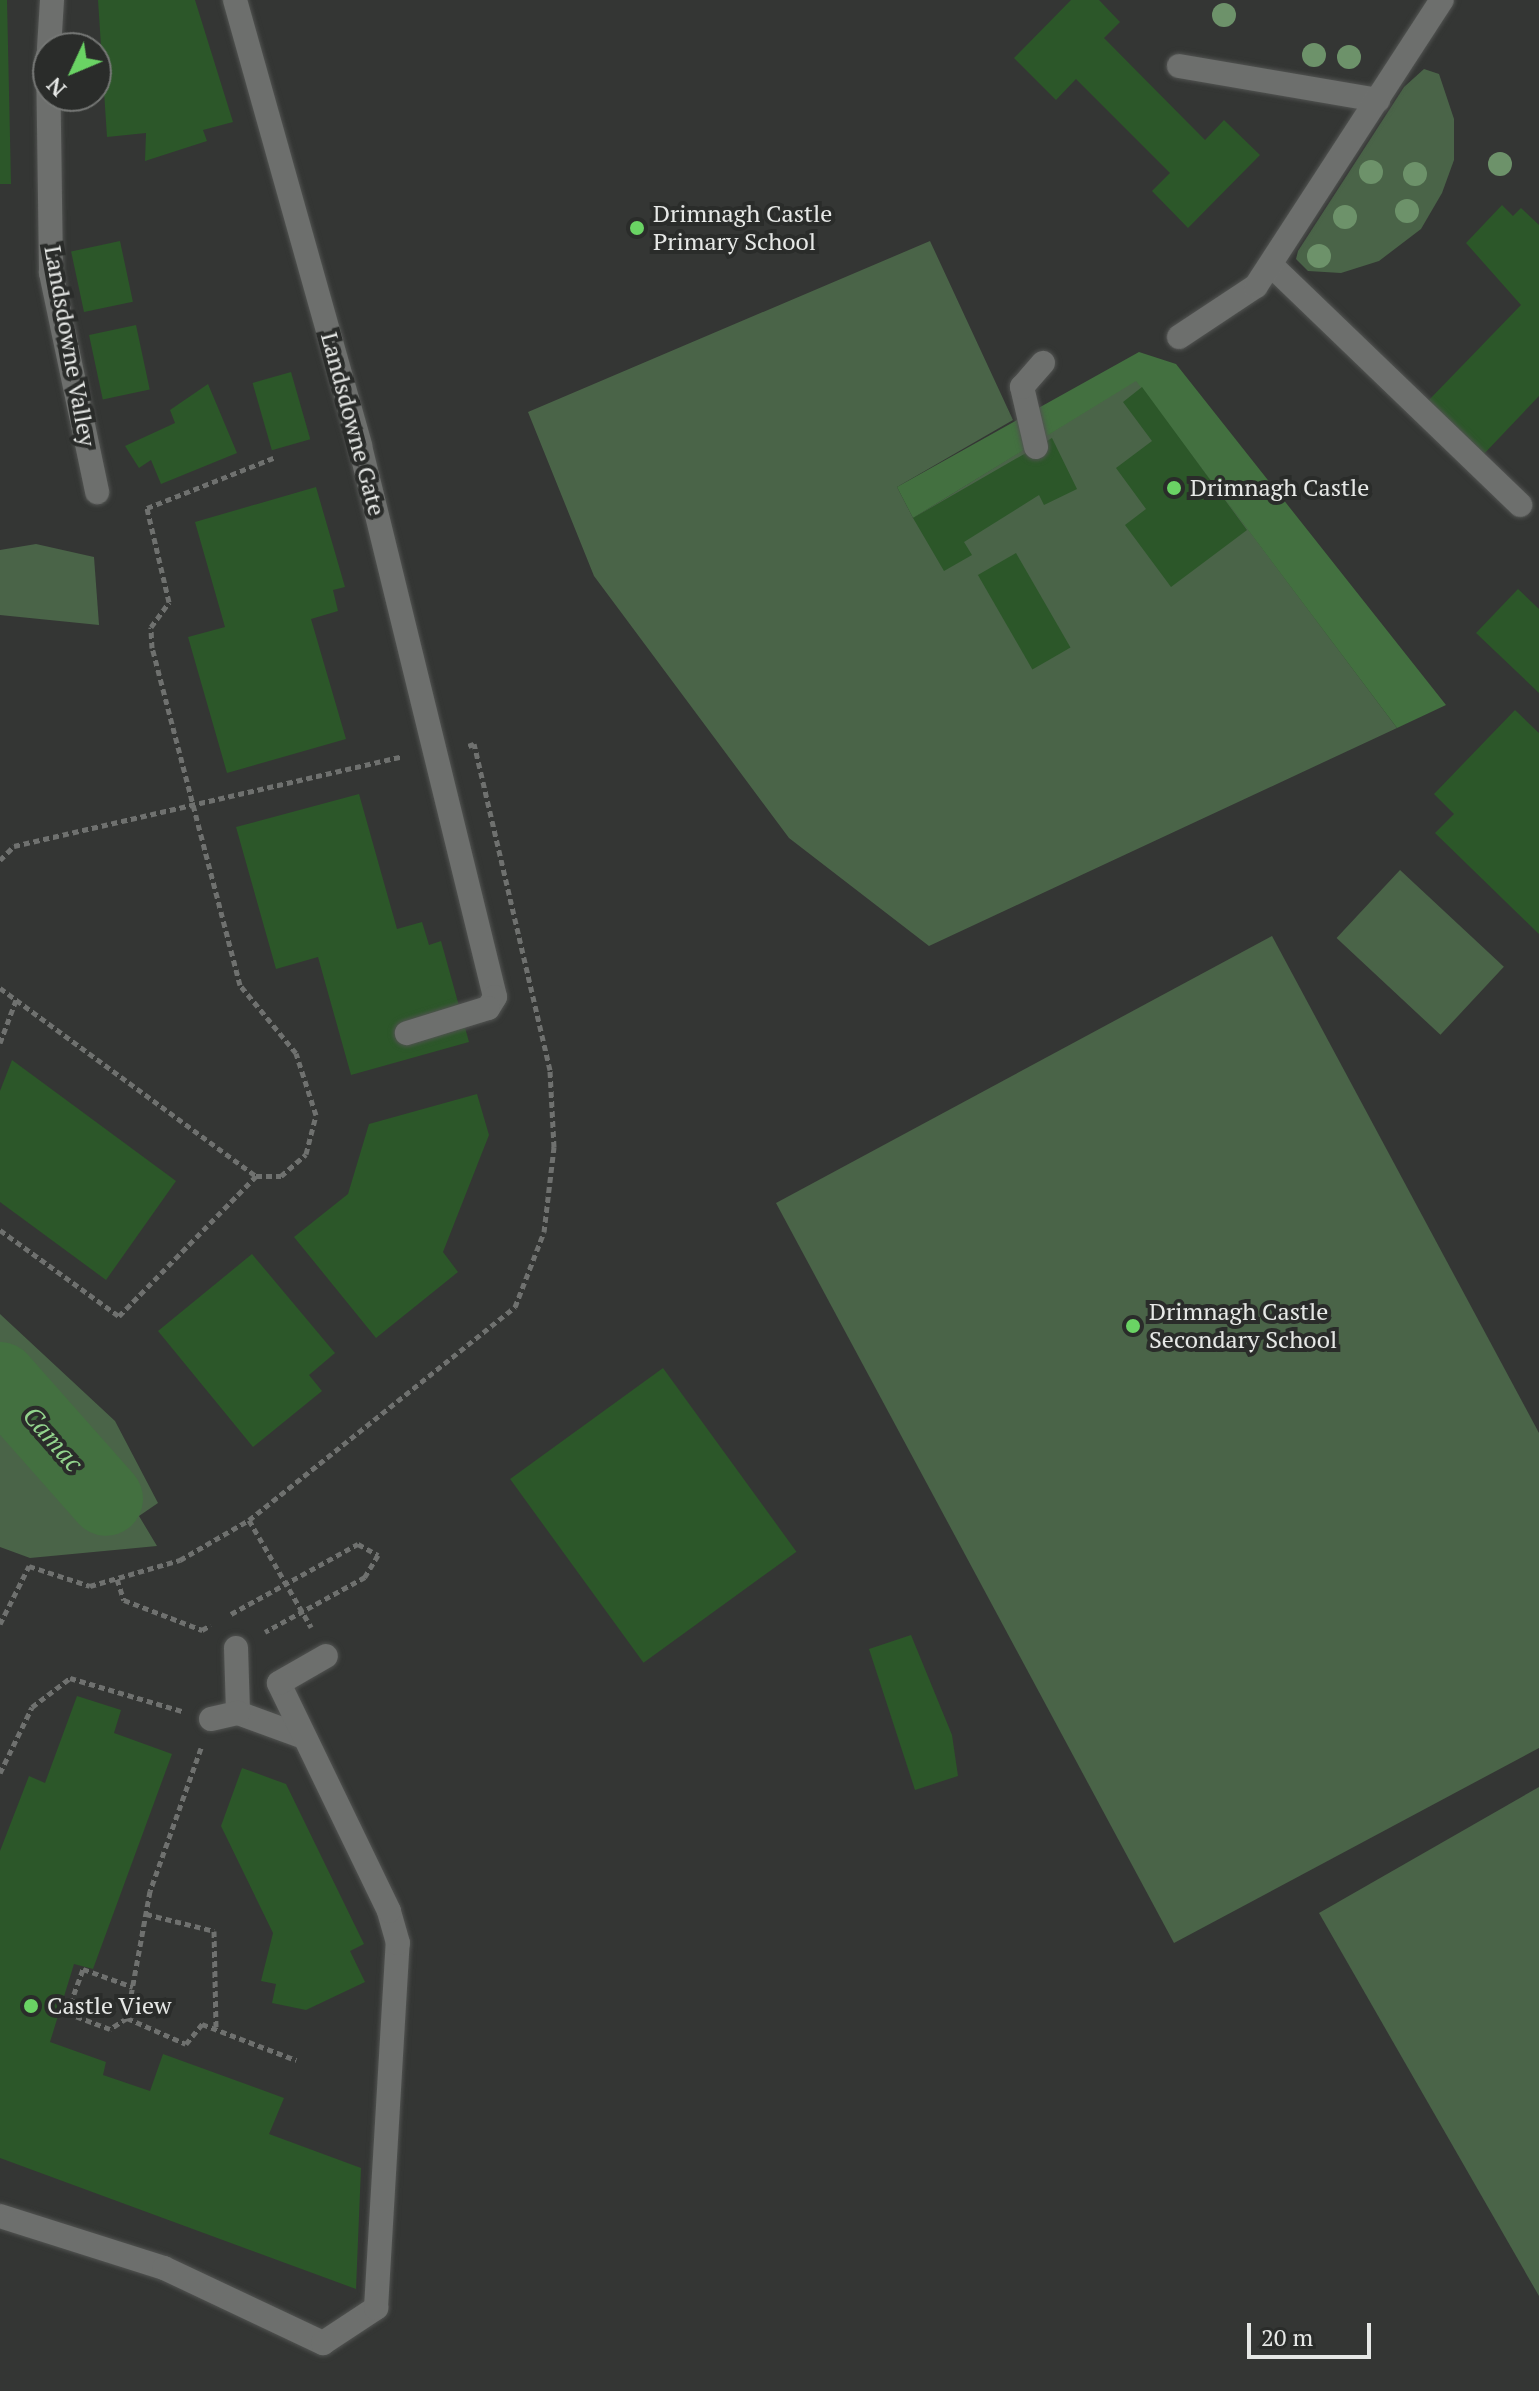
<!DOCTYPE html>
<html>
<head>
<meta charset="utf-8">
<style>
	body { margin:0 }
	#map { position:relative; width:1539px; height:2391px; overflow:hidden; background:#343634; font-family:"PT Serif",serif }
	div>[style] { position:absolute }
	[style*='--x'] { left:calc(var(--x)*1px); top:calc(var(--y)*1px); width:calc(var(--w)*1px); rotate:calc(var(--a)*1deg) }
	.green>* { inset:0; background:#4a6448; transform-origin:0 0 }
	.water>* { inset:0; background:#437040 }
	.river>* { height:74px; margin:-37px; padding:0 37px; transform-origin:37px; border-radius:37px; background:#437040 }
	.building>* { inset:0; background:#2c5729; transform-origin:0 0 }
	.path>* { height:5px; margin-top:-2.5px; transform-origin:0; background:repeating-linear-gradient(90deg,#6f716f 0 6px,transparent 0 10px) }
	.roads { filter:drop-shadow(0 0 2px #515351) drop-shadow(0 0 2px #515351) }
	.minor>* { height:24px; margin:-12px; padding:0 12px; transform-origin:12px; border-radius:12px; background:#6d6f6d }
	.trees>* { width:24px; height:24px; margin:-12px; border-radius:50%; background:#6d926a }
	.dots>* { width:22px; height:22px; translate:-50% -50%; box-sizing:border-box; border:4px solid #2a2c2a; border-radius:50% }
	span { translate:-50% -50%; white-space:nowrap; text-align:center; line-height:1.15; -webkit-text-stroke:8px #2a2c2a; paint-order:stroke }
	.poi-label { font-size:24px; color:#e6e8e6 }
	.left { translate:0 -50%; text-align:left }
	.street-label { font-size:24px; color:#e6e8e6 }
	.water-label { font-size:26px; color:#93d48d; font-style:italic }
	.north { position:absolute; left:32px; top:32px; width:80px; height:80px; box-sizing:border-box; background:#2a2c2a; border:2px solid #757775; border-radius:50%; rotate:226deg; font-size:22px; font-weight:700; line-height:32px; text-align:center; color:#e6e8e6 }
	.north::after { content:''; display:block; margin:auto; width:28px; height:36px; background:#6ad364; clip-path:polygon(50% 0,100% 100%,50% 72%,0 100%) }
	.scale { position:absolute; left:1247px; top:2323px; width:124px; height:36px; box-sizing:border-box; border:4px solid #e6e8e6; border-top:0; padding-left:10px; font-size:24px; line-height:28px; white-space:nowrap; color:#e6e8e6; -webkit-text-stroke:6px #2a2c2a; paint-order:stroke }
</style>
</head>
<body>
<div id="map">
	<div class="green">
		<i style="clip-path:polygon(1424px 69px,1439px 74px,1454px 119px,1454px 160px,1442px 193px,1421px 229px,1379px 261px,1341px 273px,1308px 271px,1296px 259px,1298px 251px,1404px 87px)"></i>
		<i style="clip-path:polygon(930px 241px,1013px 420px,897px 487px,913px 518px,1136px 380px,1397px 728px,929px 946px,789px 838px,594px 576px,528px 412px)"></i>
		<i style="clip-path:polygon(36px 544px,94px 557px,99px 625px,0 615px,0 550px)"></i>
		<i style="left:1400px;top:870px;width:142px;height:93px;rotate:43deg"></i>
		<i style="clip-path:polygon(1272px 936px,1539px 1433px,1539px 1748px,1174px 1943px,776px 1203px)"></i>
		<i style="clip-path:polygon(0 1314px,115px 1421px,158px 1503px,139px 1516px,157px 1546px,30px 1558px,0 1547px)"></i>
		<i style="clip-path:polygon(1539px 1787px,1539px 2296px,1319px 1913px)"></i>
	</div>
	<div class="water">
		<i style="clip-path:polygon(1139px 352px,1176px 364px,1446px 705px,1397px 728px,1136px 381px,913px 518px,897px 487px)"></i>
	</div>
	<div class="river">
		<i style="--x:0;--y:1379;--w:160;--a:48.5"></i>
	</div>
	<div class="building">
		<i style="clip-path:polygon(0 0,7px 0,11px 184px,0 184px)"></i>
		<i style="clip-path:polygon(98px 0,195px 0,233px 122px,203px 130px,207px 141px,145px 161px,146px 133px,107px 137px)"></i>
		<i style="clip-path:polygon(1071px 0,1099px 0,1120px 22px,1104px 38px,1205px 140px,1224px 120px,1260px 155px,1188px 228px,1152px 191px,1170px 173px,1076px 79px,1056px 100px,1014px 58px)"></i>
		<i style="clip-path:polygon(1502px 205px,1513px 216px,1521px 208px,1539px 225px,1539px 396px,1482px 456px,1426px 403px,1521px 305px,1466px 243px)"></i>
		<i style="left:120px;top:241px;width:62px;height:50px;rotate:78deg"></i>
		<i style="left:136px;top:325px;width:66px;height:48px;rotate:78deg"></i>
		<i style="left:291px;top:372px;width:70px;height:40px;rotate:74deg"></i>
		<i style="clip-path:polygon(208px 384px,237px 453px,161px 484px,151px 460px,139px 468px,125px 446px,175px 423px,170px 410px)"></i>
		<i style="clip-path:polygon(1142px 387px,1247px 530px,1171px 587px,1125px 525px,1146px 509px,1116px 468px,1152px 441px,1123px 402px)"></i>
		<i style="clip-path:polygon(1052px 438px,1077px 489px,1044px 505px,1039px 495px,964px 542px,972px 555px,944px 571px,913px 518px)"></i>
		<i style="clip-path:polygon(316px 487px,345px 587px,333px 590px,338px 611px,311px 619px,346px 739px,227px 773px,188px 637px,225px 627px,195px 522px)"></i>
		<i style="left:1016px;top:553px;width:109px;height:44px;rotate:60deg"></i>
		<i style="clip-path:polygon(1518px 589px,1539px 609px,1539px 693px,1476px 633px)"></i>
		<i style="clip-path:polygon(1515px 710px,1539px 733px,1539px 934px,1435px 833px,1454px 814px,1434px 794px)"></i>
		<i style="clip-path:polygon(359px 794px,397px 929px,422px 922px,429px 945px,441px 941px,469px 1042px,351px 1075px,318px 957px,276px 969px,236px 827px)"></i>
		<i style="clip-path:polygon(12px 1060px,176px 1181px,106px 1280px,0 1202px,0 1091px)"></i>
		<i style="clip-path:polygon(477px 1094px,489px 1135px,443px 1252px,458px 1272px,376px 1338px,294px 1237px,348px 1194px,369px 1124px)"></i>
		<i style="clip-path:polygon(252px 1254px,335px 1353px,309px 1375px,322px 1391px,253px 1447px,158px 1331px)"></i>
		<i style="left:663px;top:1368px;width:227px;height:189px;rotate:54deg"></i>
		<i style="clip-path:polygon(911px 1635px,952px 1735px,958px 1776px,915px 1790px,869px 1649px)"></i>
		<i style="clip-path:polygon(77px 1696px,121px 1710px,114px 1733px,172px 1754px,93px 1969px,74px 1964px,50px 2042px,106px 2062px,103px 2075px,150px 2091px,163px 2054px,284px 2098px,269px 2134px,361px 2168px,356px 2289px,0 2158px,0 1851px,29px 1776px,45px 1783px)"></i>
		<i style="clip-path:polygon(242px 1768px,286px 1784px,364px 1944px,350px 1951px,365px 1982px,306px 2010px,272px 2003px,276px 1984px,261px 1981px,273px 1933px,221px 1826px)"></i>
	</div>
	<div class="path">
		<i style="--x:0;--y:860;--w:20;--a:-45"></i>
		<i style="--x:14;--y:846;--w:399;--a:-13"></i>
		<i style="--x:0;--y:988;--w:318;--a:36.3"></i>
		<i style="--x:256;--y:1176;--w:25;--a:0"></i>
		<i style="--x:281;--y:1176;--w:33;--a:-41"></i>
		<i style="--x:306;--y:1154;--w:40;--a:-75.6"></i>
		<i style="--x:316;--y:1115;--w:65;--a:-107.9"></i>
		<i style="--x:296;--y:1053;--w:88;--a:-129.5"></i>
		<i style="--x:240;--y:985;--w:348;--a:-104.6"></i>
		<i style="--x:152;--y:648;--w:21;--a:-93"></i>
		<i style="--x:151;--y:627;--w:31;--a:-54"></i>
		<i style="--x:169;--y:602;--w:97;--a:-103.2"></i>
		<i style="--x:147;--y:508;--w:136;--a:-21.6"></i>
		<i style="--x:0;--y:1043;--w:46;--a:-69.6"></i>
		<i style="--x:0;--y:1230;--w:147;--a:35.9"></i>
		<i style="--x:119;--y:1316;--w:196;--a:-45.6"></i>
		<i style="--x:249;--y:1520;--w:124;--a:59.9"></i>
		<i style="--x:117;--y:1579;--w:22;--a:72"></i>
		<i style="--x:124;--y:1600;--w:84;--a:21"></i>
		<i style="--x:202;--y:1630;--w:10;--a:-29"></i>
		<i style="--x:231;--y:1614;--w:145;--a:-28.9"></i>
		<i style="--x:358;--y:1544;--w:23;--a:29"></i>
		<i style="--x:378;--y:1555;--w:26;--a:121"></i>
		<i style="--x:365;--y:1577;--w:114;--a:151.2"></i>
		<i style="--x:0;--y:1624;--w:65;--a:-63.4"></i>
		<i style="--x:29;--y:1566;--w:64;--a:18.2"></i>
		<i style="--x:90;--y:1586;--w:94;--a:-16.1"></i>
		<i style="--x:180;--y:1560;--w:80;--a:-30.1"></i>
		<i style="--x:249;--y:1520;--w:341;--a:-38.7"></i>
		<i style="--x:515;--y:1307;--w:80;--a:-68.9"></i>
		<i style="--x:544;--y:1232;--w:86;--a:-83.3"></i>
		<i style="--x:554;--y:1147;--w:77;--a:-93"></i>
		<i style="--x:550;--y:1070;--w:335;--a:-103.1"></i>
		<i style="--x:474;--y:744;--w:6;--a:162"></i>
		<i style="--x:201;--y:1748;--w:152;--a:109.6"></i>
		<i style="--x:150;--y:1891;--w:129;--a:100.3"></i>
		<i style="--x:127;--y:2018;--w:64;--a:23.8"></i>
		<i style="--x:186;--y:2044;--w:26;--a:-51"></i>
		<i style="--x:202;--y:2024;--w:101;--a:21"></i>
		<i style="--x:0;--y:1773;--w:73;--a:-64.1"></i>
		<i style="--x:32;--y:1707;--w:48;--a:-37.3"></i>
		<i style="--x:70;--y:1678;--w:117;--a:16.4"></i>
		<i style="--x:146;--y:1914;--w:70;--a:14"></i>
		<i style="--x:214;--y:1931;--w:98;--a:88.8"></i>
		<i style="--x:127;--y:2018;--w:20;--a:147"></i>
		<i style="--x:110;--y:2029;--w:46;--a:-159.6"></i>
		<i style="--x:67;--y:2013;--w:47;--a:-70"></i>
		<i style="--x:83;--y:1969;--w:53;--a:19.8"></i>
	</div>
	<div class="roads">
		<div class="minor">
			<i style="--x:235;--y:0;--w:463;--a:74.3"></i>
			<i style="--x:360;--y:446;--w:567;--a:76.23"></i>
			<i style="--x:495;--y:997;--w:13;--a:122"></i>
			<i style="--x:488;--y:1008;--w:85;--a:162.8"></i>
			<i style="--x:49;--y:48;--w:48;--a:-86.4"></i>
			<i style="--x:48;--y:55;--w:218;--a:89.2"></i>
			<i style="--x:51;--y:273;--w:224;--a:78.1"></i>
			<i style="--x:1179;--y:66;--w:202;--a:9.7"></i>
			<i style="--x:1271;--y:265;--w:346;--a:43.9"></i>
			<i style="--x:1179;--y:337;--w:92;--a:-33.5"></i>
			<i style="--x:1256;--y:286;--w:341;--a:-57"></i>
			<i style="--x:1036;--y:447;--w:62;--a:-103.1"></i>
			<i style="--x:1022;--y:387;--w:32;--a:-49"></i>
			<i style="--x:236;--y:1648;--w:65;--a:88.2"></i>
			<i style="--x:238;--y:1713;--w:70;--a:20"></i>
			<i style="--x:211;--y:1719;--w:28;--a:-13"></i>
			<i style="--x:0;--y:2216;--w:172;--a:17.6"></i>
			<i style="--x:164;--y:2268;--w:176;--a:25.3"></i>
			<i style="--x:323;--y:2343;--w:64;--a:-33.4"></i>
			<i style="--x:376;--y:2308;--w:366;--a:-86.6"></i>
			<i style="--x:398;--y:1943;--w:33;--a:-106"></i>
			<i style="--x:389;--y:1911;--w:253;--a:-115.8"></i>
			<i style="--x:279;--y:1683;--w:54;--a:-29.9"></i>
		</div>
	</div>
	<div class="trees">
		<i style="left:1224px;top:15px"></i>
		<i style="left:1314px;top:55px"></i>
		<i style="left:1349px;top:57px"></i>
		<i style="left:1500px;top:164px"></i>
		<i style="left:1371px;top:172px"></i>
		<i style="left:1415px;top:174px"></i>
		<i style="left:1407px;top:211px"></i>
		<i style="left:1345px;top:217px"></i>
		<i style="left:1319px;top:256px"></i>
	</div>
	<div class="dots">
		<i style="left:637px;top:228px;background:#6ad364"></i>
		<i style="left:1174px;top:488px;background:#6ad364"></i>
		<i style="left:1133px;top:1326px;background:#6ad364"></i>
		<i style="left:31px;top:2006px;background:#6ad364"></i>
	</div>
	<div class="poi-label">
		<span class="left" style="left:653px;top:228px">Drimnagh Castle<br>Primary School</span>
		<span class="left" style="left:1190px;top:488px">Drimnagh Castle</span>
		<span class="left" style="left:1149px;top:1326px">Drimnagh Castle<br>Secondary School</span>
		<span class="left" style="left:47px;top:2006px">Castle View</span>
	</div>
	<div class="street-label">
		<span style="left:70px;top:346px;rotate:80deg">Landsdowne Valley</span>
		<span style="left:353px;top:424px;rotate:75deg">Landsdowne Gate</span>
	</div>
	<div class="water-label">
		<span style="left:53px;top:1439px;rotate:49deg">Camac</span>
	</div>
	<div class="north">N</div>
	<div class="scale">20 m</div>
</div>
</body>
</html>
